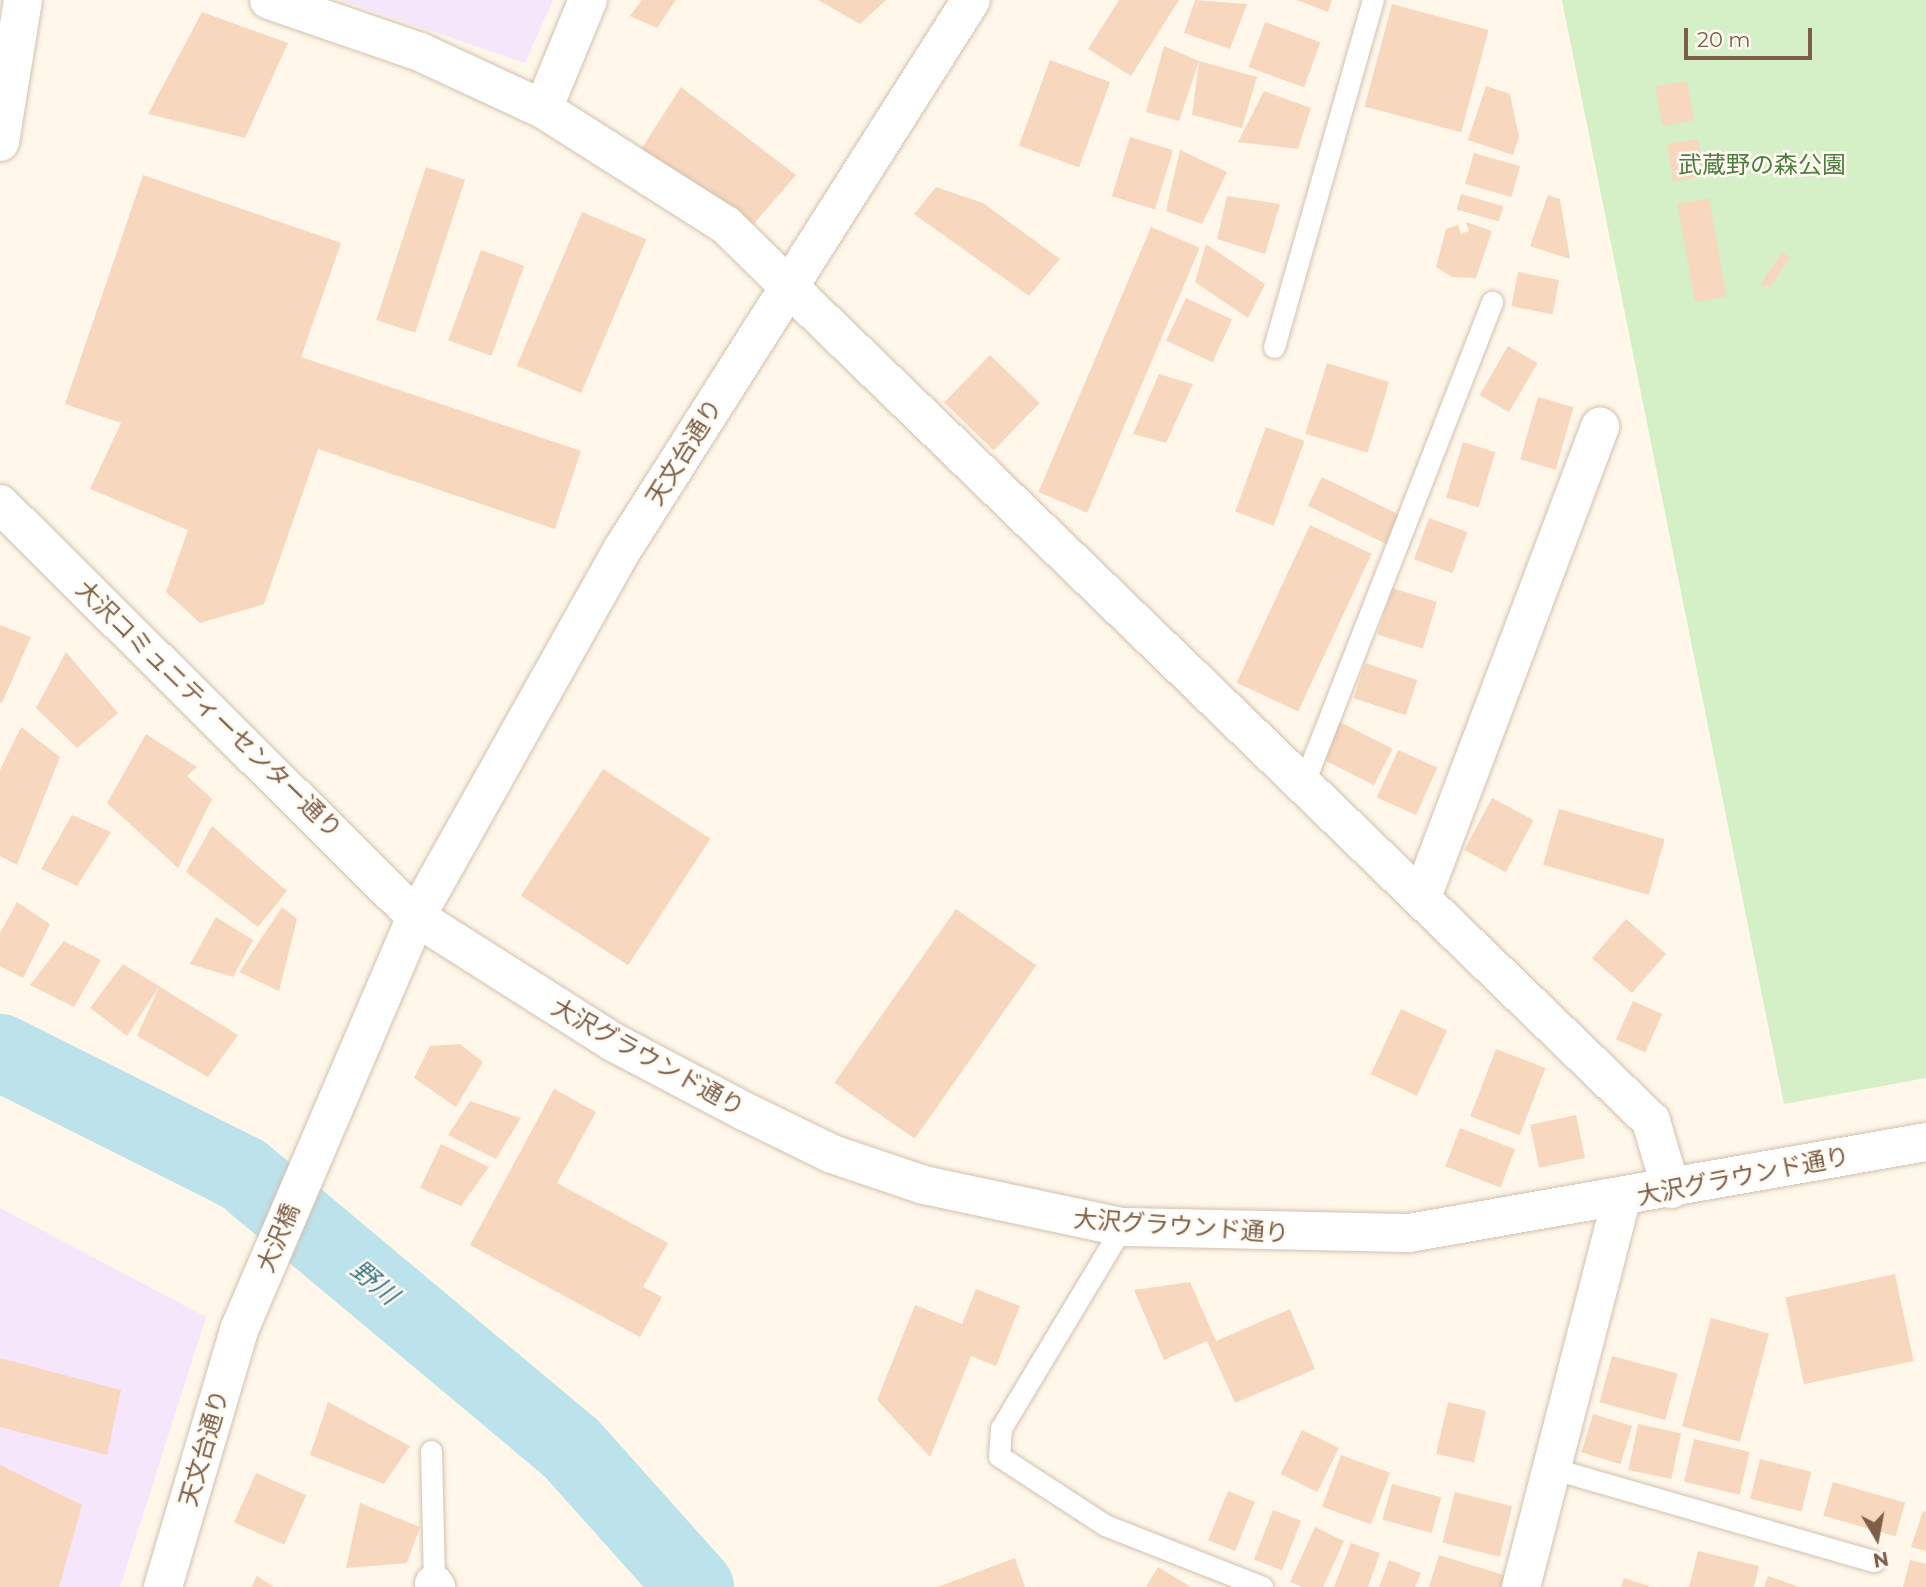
<!DOCTYPE html>
<html>
<head>
<meta charset="utf-8">
<style>
	body { margin:0 }
	#map { position:relative; width:1926px; height:1587px; overflow:hidden; background:#fef7ea; font-family:Montserrat,"Noto Sans JP",sans-serif }
	div>[style] { position:absolute }
	[style*='--x'] { left:calc(var(--x)*1px); top:calc(var(--y)*1px); width:calc(var(--w)*1px); rotate:calc(var(--a)*1deg) }
	.education>* { inset:0; background:#f5e6fb }
	.green>* { inset:0; background:#d5efc6 }
	.river>* { height:77px; margin:-38.5px; padding:0 38.5px; transform-origin:38.5px; border-radius:38.5px; background:#bce2eb }
	.building>* { inset:0; background:#f7d8bf; transform-origin:0 0 }
	.roads { filter:drop-shadow(0 0 2px #d3c0ae) drop-shadow(0 0 2px #d3c0ae) }
	.service>* { height:21px; margin:-10.5px; padding:0 10.5px; transform-origin:10.5px; border-radius:10.5px; background:#fff }
	.minor>* { height:38px; margin:-19px; padding:0 19px; transform-origin:19px; border-radius:19px; background:#fff }
	.tertiary>* { height:38px; margin:-19px; padding:0 19px; transform-origin:19px; border-radius:19px; background:#fff }
	.secondary>* { height:38px; margin:-19px; padding:0 19px; transform-origin:19px; border-radius:19px; background:#fff }
	span { translate:-50% -50%; white-space:nowrap; text-align:center; line-height:1.15; -webkit-text-stroke:5px #fffbf3; paint-order:stroke }
	.park-label { font-size:24px; color:#4d7e3d }
	.street-label { font-size:24px; color:#7d5e49 }
	.water-label { font-size:26px; color:#3e7b8b; font-style:italic }
	.north { position:absolute; left:1842px; top:1503px; width:70px; height:70px; -webkit-text-stroke:5px #fffbf3; paint-order:stroke; rotate:170deg; font-size:19px; font-weight:700; line-height:28px; text-align:center; color:#7d5e49 }
	.north::after { content:''; display:block; margin:auto; width:24px; height:32px; background:#7d5e49; clip-path:polygon(50% 0,100% 100%,50% 72%,0 100%) }
	.scale { position:absolute; left:1684px; top:28px; width:128px; height:32px; box-sizing:border-box; border:4px solid #7d5e49; border-top:0; padding-left:9px; font-size:21px; line-height:24px; white-space:nowrap; color:#7d5e49; -webkit-text-stroke:5px #fffbf3; paint-order:stroke }
</style>
</head>
<body>
<div id="map">
	<div class="education">
		<i style="clip-path:polygon(341px 0,553px 0,525px 63px)"></i>
		<i style="clip-path:polygon(0 1208px,206px 1317px,120px 1587px,0 1587px)"></i>
	</div>
	<div class="green">
		<i style="clip-path:polygon(1562px 0,1926px 0,1926px 1078px,1784px 1104px)"></i>
	</div>
	<div class="river">
		<i style="--x:0;--y:1052;--w:271;--a:26.6"></i>
		<i style="--x:242;--y:1173;--w:427;--a:39.9"></i>
		<i style="--x:570;--y:1447;--w:188;--a:48.2"></i>
	</div>
	<div class="building">
		<i style="clip-path:polygon(642px 0,676px 0,657px 28px,630px 16px)"></i>
		<i style="clip-path:polygon(818px 0,886px 0,860px 24px)"></i>
		<i style="clip-path:polygon(1119px 0,1179px 0,1131px 76px,1088px 49px)"></i>
		<i style="clip-path:polygon(1195px 0,1247px 4px,1230px 49px,1184px 33px)"></i>
		<i style="clip-path:polygon(1297px 0,1332px 0,1328px 12px)"></i>
		<i style="left:1392px;top:4px;width:100px;height:106px;rotate:15deg"></i>
		<i style="clip-path:polygon(202px 12px,288px 43px,245px 138px,148px 114px)"></i>
		<i style="left:1265px;top:22px;width:59px;height:48px;rotate:20deg"></i>
		<i style="clip-path:polygon(1164px 46px,1199px 61px,1179px 121px,1146px 112px)"></i>
		<i style="left:1050px;top:60px;width:64px;height:91px;rotate:20deg"></i>
		<i style="clip-path:polygon(1199px 61px,1257px 77px,1242px 128px,1192px 115px)"></i>
		<i style="left:1687px;top:81px;width:40px;height:32px;rotate:80deg"></i>
		<i style="clip-path:polygon(1486px 86px,1510px 94px,1519px 137px,1513px 155px,1468px 140px)"></i>
		<i style="clip-path:polygon(681px 87px,796px 175px,752px 226px,640px 151px)"></i>
		<i style="clip-path:polygon(1264px 91px,1311px 108px,1298px 149px,1238px 142px)"></i>
		<i style="left:1130px;top:137px;width:45px;height:62px;rotate:17deg"></i>
		<i style="left:1698px;top:139px;width:38px;height:31px;rotate:81deg"></i>
		<i style="clip-path:polygon(1180px 150px,1227px 172px,1202px 224px,1166px 211px)"></i>
		<i style="left:1474px;top:153px;width:48px;height:32px;rotate:16deg"></i>
		<i style="left:426px;top:167px;width:41px;height:161px;rotate:18deg"></i>
		<i style="clip-path:polygon(143px 175px,341px 243px,301px 357px,581px 451px,555px 529px,318px 449px,264px 604px,200px 623px,166px 592px,188px 530px,90px 489px,121px 423px,65px 404px)"></i>
		<i style="clip-path:polygon(936px 187px,983px 203px,1060px 259px,1029px 296px,914px 214px)"></i>
		<i style="left:1461px;top:194px;width:44px;height:16px;rotate:16deg"></i>
		<i style="clip-path:polygon(1548px 195px,1560px 199px,1570px 259px,1530px 246px)"></i>
		<i style="clip-path:polygon(1227px 196px,1280px 204px,1265px 254px,1217px 239px)"></i>
		<i style="left:1709px;top:198px;width:100px;height:32px;rotate:80deg"></i>
		<i style="left:582px;top:212px;width:70px;height:167px;rotate:23deg"></i>
		<i style="clip-path:polygon(1466px 222px,1492px 231px,1476px 278px,1452px 277px,1436px 267px,1446px 229px,1458px 225px,1461px 234px,1469px 231px)"></i>
		<i style="left:1151px;top:227px;width:53px;height:288px;rotate:23deg"></i>
		<i style="clip-path:polygon(1206px 244px,1265px 284px,1248px 318px,1195px 282px)"></i>
		<i style="left:481px;top:250px;width:46px;height:96px;rotate:20deg"></i>
		<i style="clip-path:polygon(1782px 252px,1790px 258px,1770px 287px,1760px 285px)"></i>
		<i style="left:1518px;top:272px;width:42px;height:35px;rotate:11deg"></i>
		<i style="left:1186px;top:298px;width:51px;height:47px;rotate:25deg"></i>
		<i style="left:1508px;top:346px;width:34px;height:57px;rotate:30deg"></i>
		<i style="left:990px;top:355px;width:69px;height:66px;rotate:44deg"></i>
		<i style="left:1327px;top:363px;width:65px;height:74px;rotate:17deg"></i>
		<i style="clip-path:polygon(1159px 374px,1193px 384px,1166px 443px,1133px 434px)"></i>
		<i style="left:1538px;top:397px;width:37px;height:65px;rotate:16deg"></i>
		<i style="left:1266px;top:427px;width:41px;height:90px;rotate:20deg"></i>
		<i style="left:1463px;top:442px;width:34px;height:58px;rotate:17deg"></i>
		<i style="left:1322px;top:477px;width:90px;height:32px;rotate:26deg"></i>
		<i style="left:1429px;top:518px;width:41px;height:44px;rotate:20deg"></i>
		<i style="left:1310px;top:525px;width:68px;height:174px;rotate:25deg"></i>
		<i style="left:1392px;top:588px;width:47px;height:49px;rotate:17deg"></i>
		<i style="clip-path:polygon(0 625px,31px 637px,2px 703px,0 702px)"></i>
		<i style="clip-path:polygon(66px 652px,118px 713px,77px 748px,36px 708px)"></i>
		<i style="left:1365px;top:663px;width:55px;height:37px;rotate:18deg"></i>
		<i style="left:1340px;top:722px;width:59px;height:41px;rotate:27deg"></i>
		<i style="clip-path:polygon(21px 727px,60px 757px,17px 865px,0 856px,0 770px)"></i>
		<i style="clip-path:polygon(146px 734px,197px 767px,187px 776px,212px 799px,178px 868px,107px 803px)"></i>
		<i style="left:1398px;top:750px;width:43px;height:52px;rotate:24deg"></i>
		<i style="left:603px;top:769px;width:128px;height:151px;rotate:33deg"></i>
		<i style="left:1492px;top:798px;width:47px;height:59px;rotate:28deg"></i>
		<i style="left:1559px;top:809px;width:110px;height:58px;rotate:16deg"></i>
		<i style="clip-path:polygon(72px 815px,111px 832px,77px 886px,41px 869px)"></i>
		<i style="clip-path:polygon(212px 826px,287px 891px,258px 927px,186px 872px)"></i>
		<i style="clip-path:polygon(17px 902px,50px 924px,23px 978px,0 966px,0 933px)"></i>
		<i style="clip-path:polygon(282px 907px,297px 919px,279px 991px,239px 972px)"></i>
		<i style="left:956px;top:909px;width:98px;height:212px;rotate:35deg"></i>
		<i style="clip-path:polygon(216px 917px,253px 940px,233px 977px,190px 964px)"></i>
		<i style="left:1626px;top:919px;width:53px;height:52px;rotate:41deg"></i>
		<i style="clip-path:polygon(64px 941px,101px 960px,74px 1007px,30px 985px)"></i>
		<i style="clip-path:polygon(123px 964px,238px 1035px,208px 1077px,137px 1036px,159px 987px,127px 1036px,90px 1008px)"></i>
		<i style="left:1633px;top:1001px;width:32px;height:42px;rotate:24deg"></i>
		<i style="left:1401px;top:1009px;width:51px;height:72px;rotate:25deg"></i>
		<i style="clip-path:polygon(460px 1044px,483px 1062px,456px 1107px,414px 1078px,430px 1046px)"></i>
		<i style="left:1496px;top:1049px;width:53px;height:72px;rotate:21deg"></i>
		<i style="clip-path:polygon(554px 1089px,596px 1112px,557px 1183px,668px 1243px,643px 1287px,662px 1297px,640px 1337px,470px 1245px)"></i>
		<i style="clip-path:polygon(470px 1101px,521px 1118px,496px 1159px,448px 1135px)"></i>
		<i style="left:1576px;top:1115px;width:44px;height:47px;rotate:78deg"></i>
		<i style="left:1460px;top:1128px;width:59px;height:41px;rotate:21deg"></i>
		<i style="clip-path:polygon(441px 1144px,489px 1167px,461px 1206px,420px 1188px)"></i>
		<i style="left:1895px;top:1274px;width:89px;height:112px;rotate:78deg"></i>
		<i style="clip-path:polygon(1190px 1282px,1216px 1341px,1290px 1309px,1315px 1369px,1235px 1403px,1207px 1341px,1164px 1360px,1134px 1290px)"></i>
		<i style="clip-path:polygon(976px 1289px,1020px 1306px,996px 1366px,971px 1356px,930px 1457px,877px 1400px,915px 1305px,962px 1324px)"></i>
		<i style="left:1711px;top:1318px;width:60px;height:112px;rotate:15deg"></i>
		<i style="left:1612px;top:1356px;width:68px;height:48px;rotate:15deg"></i>
		<i style="clip-path:polygon(0 1358px,121px 1390px,107px 1455px,0 1427px)"></i>
		<i style="clip-path:polygon(328px 1402px,410px 1446px,384px 1484px,310px 1455px)"></i>
		<i style="left:1448px;top:1402px;width:39px;height:53px;rotate:13deg"></i>
		<i style="left:1593px;top:1414px;width:41px;height:40px;rotate:17deg"></i>
		<i style="left:1638px;top:1424px;width:44px;height:47px;rotate:12deg"></i>
		<i style="left:1302px;top:1430px;width:41px;height:49px;rotate:26deg"></i>
		<i style="left:1694px;top:1439px;width:57px;height:44px;rotate:13deg"></i>
		<i style="left:1341px;top:1455px;width:52px;height:55px;rotate:20deg"></i>
		<i style="left:1760px;top:1459px;width:53px;height:41px;rotate:14deg"></i>
		<i style="clip-path:polygon(0 1465px,82px 1505px,59px 1587px,0 1587px)"></i>
		<i style="left:256px;top:1473px;width:55px;height:54px;rotate:24deg"></i>
		<i style="left:1833px;top:1482px;width:75px;height:35px;rotate:16deg"></i>
		<i style="left:1392px;top:1484px;width:51px;height:37px;rotate:15deg"></i>
		<i style="left:1228px;top:1491px;width:29px;height:53px;rotate:22deg"></i>
		<i style="left:1455px;top:1492px;width:59px;height:52px;rotate:14deg"></i>
		<i style="clip-path:polygon(360px 1503px,420px 1527px,407px 1563px,346px 1568px)"></i>
		<i style="left:1273px;top:1510px;width:30px;height:53px;rotate:21deg"></i>
		<i style="clip-path:polygon(1923px 1511px,1926px 1512px,1926px 1551px,1911px 1547px)"></i>
		<i style="clip-path:polygon(1315px 1527px,1344px 1541px,1323px 1587px,1302px 1587px,1290px 1582px)"></i>
		<i style="clip-path:polygon(1351px 1543px,1380px 1553px,1368px 1587px,1334px 1587px)"></i>
		<i style="clip-path:polygon(1698px 1551px,1759px 1566px,1754px 1587px,1689px 1587px)"></i>
		<i style="clip-path:polygon(1439px 1555px,1513px 1578px,1510px 1587px,1429px 1587px)"></i>
		<i style="clip-path:polygon(1015px 1558px,1025px 1587px,938px 1587px)"></i>
		<i style="clip-path:polygon(1389px 1560px,1421px 1573px,1415px 1587px,1379px 1587px)"></i>
		<i style="clip-path:polygon(1910px 1560px,1926px 1564px,1926px 1587px,1903px 1587px)"></i>
		<i style="clip-path:polygon(1158px 1567px,1191px 1587px,1146px 1587px)"></i>
		<i style="clip-path:polygon(257px 1576px,274px 1587px,251px 1587px)"></i>
		<i style="clip-path:polygon(1768px 1576px,1799px 1587px,1764px 1587px)"></i>
		<i style="clip-path:polygon(1624px 1578px,1649px 1586px,1649px 1587px,1621px 1587px)"></i>
	</div>
	<div class="roads">
		<div class="service">
			<i style="--x:1274;--y:347;--w:361;--a:-74.1"></i>
			<i style="--x:1303;--y:785;--w:519;--a:-68.63"></i>
			<i style="--x:1122;--y:1227;--w:235;--a:121"></i>
			<i style="--x:1001;--y:1428;--w:28;--a:94"></i>
			<i style="--x:999;--y:1456;--w:126;--a:33.1"></i>
			<i style="--x:1105;--y:1525;--w:169;--a:21.5"></i>
			<i style="--x:431;--y:1451;--w:133;--a:88.7"></i>
			<i style="--x:1551;--y:1468;--w:336;--a:16.1"></i>
		</div>
		<div class="minor">
			<i style="--x:269;--y:0;--w:160;--a:19"></i>
			<i style="--x:420;--y:52;--w:136;--a:24.9"></i>
			<i style="--x:543;--y:109;--w:217;--a:32.4"></i>
			<i style="--x:726;--y:225;--w:88;--a:44.5"></i>
			<i style="--x:543;--y:109;--w:118;--a:-67.6"></i>
			<i style="--x:0;--y:142;--w:144;--a:-80.8"></i>
			<i style="--x:1422;--y:897;--w:503;--a:-69.26"></i>
			<i style="--x:434;--y:1584;--w:4;--a:56"></i>
			<i style="--x:1521;--y:1587;--w:400;--a:-75.5"></i>
		</div>
		<div class="tertiary">
			<i style="--x:789;--y:287;--w:1199;--a:44.05"></i>
			<i style="--x:1651;--y:1121;--w:71;--a:73.6"></i>
			<i style="--x:0;--y:504;--w:586;--a:44.79"></i>
			<i style="--x:416;--y:917;--w:233;--a:32.4"></i>
			<i style="--x:613;--y:1042;--w:150;--a:27.8"></i>
			<i style="--x:746;--y:1112;--w:96;--a:26"></i>
			<i style="--x:832;--y:1154;--w:97;--a:18.6"></i>
			<i style="--x:924;--y:1185;--w:202;--a:12"></i>
			<i style="--x:1122;--y:1227;--w:287;--a:1.2"></i>
			<i style="--x:1409;--y:1233;--w:525;--a:-9.98"></i>
		</div>
		<div class="secondary">
			<i style="--x:163;--y:1587;--w:268;--a:-73.5"></i>
			<i style="--x:239;--y:1330;--w:449;--a:-66.8"></i>
			<i style="--x:416;--y:917;--w:421;--a:-60.7"></i>
			<i style="--x:622;--y:550;--w:651;--a:-57.6"></i>
		</div>
	</div>
	<div class="park-label">
		<span style="left:1762px;top:165px">武蔵野の森公園</span>
	</div>
	<div class="street-label">
		<span style="left:684px;top:452px;rotate:-58deg">天文台通り</span>
		<span style="left:209px;top:709px;rotate:44deg">大沢コミュニティーセンター通り</span>
		<span style="left:648px;top:1057px;rotate:29deg">大沢グラウンド通り</span>
		<span style="left:1743px;top:1176px;rotate:-11deg">大沢グラウンド通り</span>
		<span style="left:1181px;top:1226px;rotate:4deg">大沢グラウンド通り</span>
		<span style="left:278px;top:1238px;rotate:-67deg">大沢橋</span>
		<span style="left:204px;top:1448px;rotate:-74deg">天文台通り</span>
	</div>
	<div class="water-label">
		<span style="left:374px;top:1283px;rotate:40deg">野川</span>
	</div>
	<div class="north">N</div>
	<div class="scale">20 m</div>
</div>
</body>
</html>
